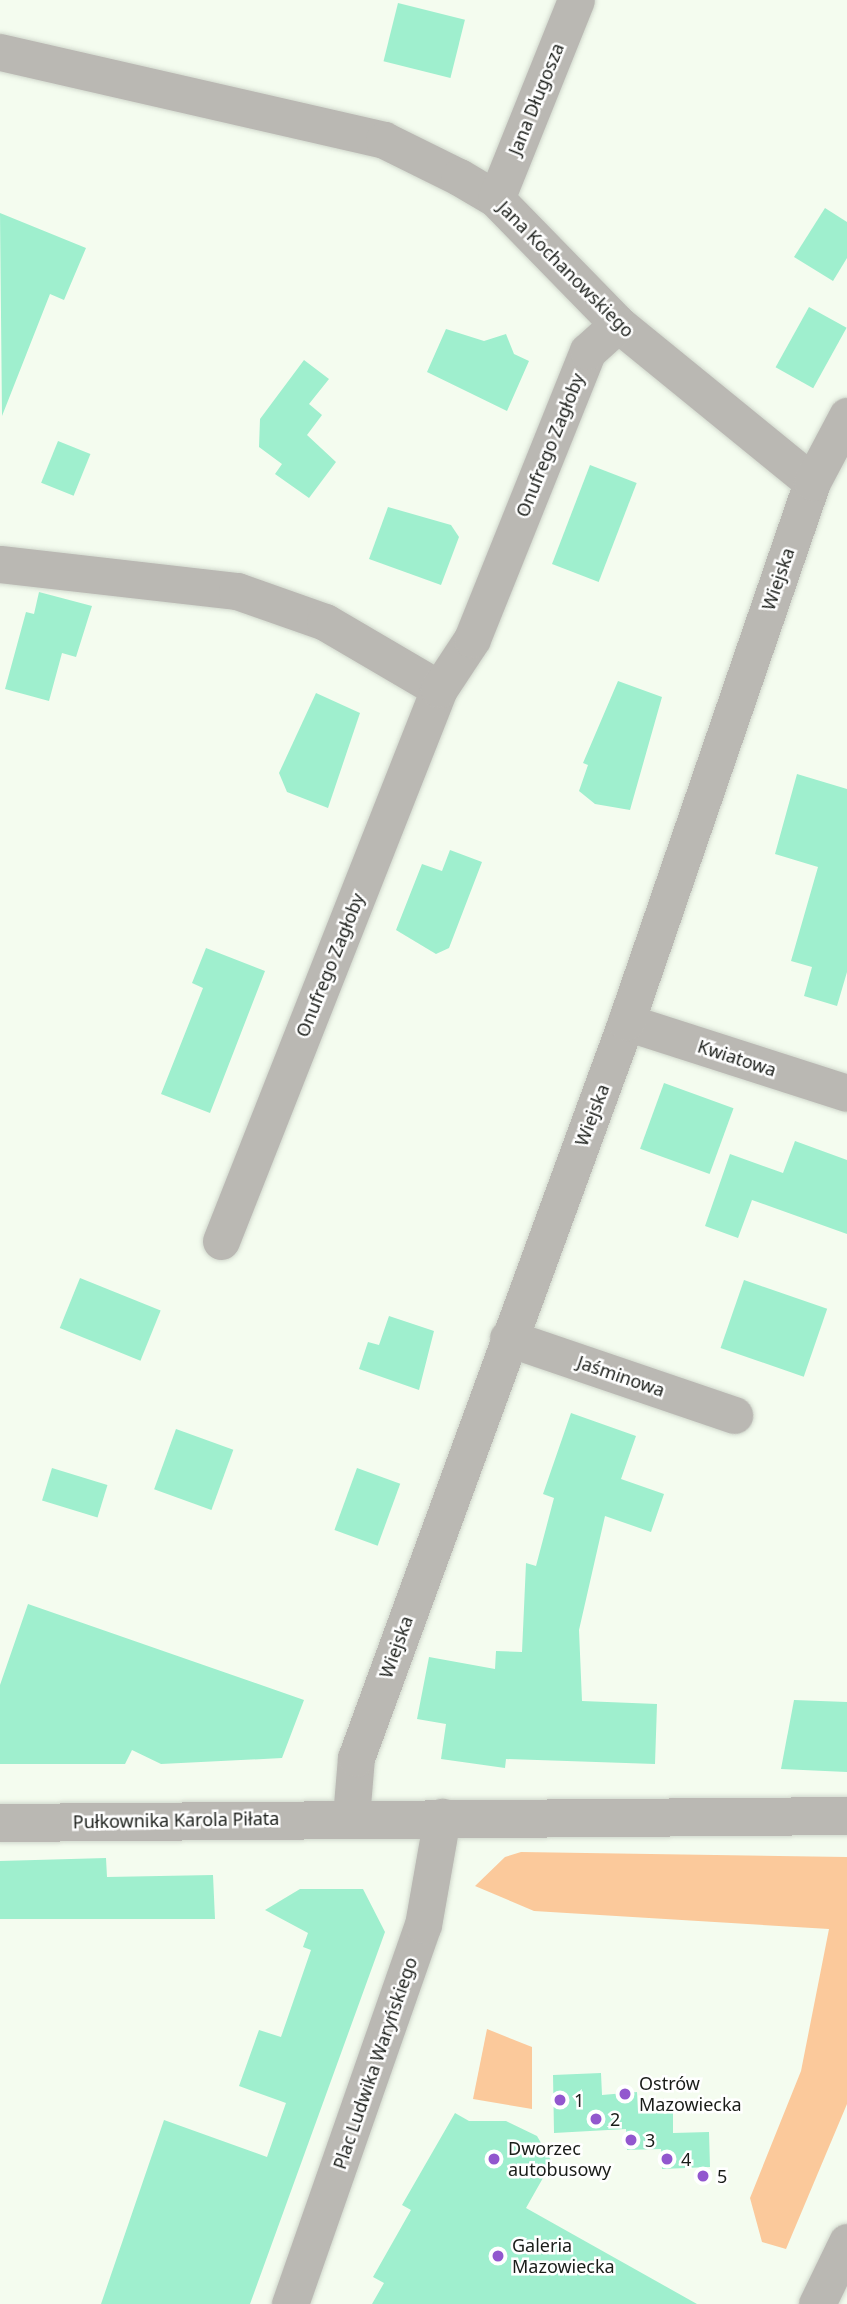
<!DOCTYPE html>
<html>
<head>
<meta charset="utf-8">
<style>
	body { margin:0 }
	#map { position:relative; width:847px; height:2304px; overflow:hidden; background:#f4fcef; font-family:"Noto Sans",sans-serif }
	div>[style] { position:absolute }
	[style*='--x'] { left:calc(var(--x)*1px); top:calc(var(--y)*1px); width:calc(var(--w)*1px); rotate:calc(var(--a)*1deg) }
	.green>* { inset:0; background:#fbc99b }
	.building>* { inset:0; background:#9fefce; transform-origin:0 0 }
	.roads { filter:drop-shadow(0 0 2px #d1d8cd) drop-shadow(0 0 2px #d1d8cd) }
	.minor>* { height:37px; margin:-18.5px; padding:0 18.5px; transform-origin:18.5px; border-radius:18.5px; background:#bab8b3 }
	.tertiary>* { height:38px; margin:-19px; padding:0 19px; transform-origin:19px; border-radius:19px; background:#bab8b3 }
	.dots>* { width:19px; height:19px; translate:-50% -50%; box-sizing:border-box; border:4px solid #fff; border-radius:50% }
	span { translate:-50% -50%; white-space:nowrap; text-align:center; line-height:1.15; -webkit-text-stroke:5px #fff; paint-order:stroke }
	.street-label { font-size:18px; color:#1a1d19 }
	.poi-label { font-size:18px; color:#1a1d19 }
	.left { translate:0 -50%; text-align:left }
</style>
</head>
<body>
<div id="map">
	<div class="green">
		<i style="clip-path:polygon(521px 1852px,847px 1857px,847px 2104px,786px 2249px,762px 2242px,750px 2198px,801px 2071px,829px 1929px,534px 1911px,475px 1886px,505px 1857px)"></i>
		<i style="clip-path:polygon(487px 2029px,532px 2047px,532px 2109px,473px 2099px)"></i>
	</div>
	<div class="building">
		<i style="left:398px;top:3px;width:69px;height:60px;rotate:14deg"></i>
		<i style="clip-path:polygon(825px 208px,847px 222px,847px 258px,833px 281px,794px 257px)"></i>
		<i style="clip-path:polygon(0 213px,86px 248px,64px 300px,50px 294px,2px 416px)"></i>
		<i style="left:809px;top:307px;width:43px;height:69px;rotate:29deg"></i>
		<i style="clip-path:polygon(446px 329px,484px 341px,506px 334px,514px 354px,529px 361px,507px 411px,427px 372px)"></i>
		<i style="clip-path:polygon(304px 360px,329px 379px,309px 404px,322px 415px,307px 435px,336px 462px,309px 498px,275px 474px,282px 464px,259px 447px,260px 419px)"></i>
		<i style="left:58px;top:441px;width:35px;height:45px;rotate:22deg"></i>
		<i style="left:590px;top:465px;width:50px;height:106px;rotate:21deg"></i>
		<i style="clip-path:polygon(388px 507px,451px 525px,459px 537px,441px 585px,369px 559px)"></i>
		<i style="clip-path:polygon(39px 592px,92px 606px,76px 657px,62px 653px,49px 701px,5px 689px,26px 612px,34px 614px)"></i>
		<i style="clip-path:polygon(618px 681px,662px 697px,630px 810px,595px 804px,579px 791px,588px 765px,583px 763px)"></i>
		<i style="clip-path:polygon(316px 693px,360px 713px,328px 808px,287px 792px,279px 773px)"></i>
		<i style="clip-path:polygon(797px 774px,847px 789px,847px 972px,837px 1006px,804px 996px,812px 967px,791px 961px,818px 867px,775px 854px)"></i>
		<i style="clip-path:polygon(450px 850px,482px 862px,449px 948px,436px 954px,396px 930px,422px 864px,442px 871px)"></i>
		<i style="clip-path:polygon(206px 948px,265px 971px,210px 1113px,161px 1094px,203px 988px,192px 983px)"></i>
		<i style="left:664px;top:1083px;width:74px;height:70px;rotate:20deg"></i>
		<i style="clip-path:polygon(795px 1141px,847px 1160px,847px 1234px,752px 1200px,738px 1238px,705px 1226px,730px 1154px,783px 1173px)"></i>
		<i style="left:80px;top:1278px;width:87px;height:54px;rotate:22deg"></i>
		<i style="left:744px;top:1280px;width:88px;height:72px;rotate:19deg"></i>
		<i style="clip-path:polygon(389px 1316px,434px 1331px,419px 1390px,359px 1369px,368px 1342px,379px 1345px)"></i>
		<i style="clip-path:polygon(571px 1413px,636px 1436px,621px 1479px,664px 1494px,651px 1532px,605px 1516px,579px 1630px,582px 1701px,657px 1704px,655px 1764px,506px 1759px,505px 1768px,441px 1759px,446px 1724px,417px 1719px,429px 1657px,495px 1669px,496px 1651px,522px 1652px,526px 1563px,536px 1566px,554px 1498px,543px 1494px)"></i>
		<i style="left:176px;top:1429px;width:61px;height:64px;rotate:20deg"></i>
		<i style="left:52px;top:1468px;width:58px;height:34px;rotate:17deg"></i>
		<i style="left:357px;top:1468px;width:46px;height:66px;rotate:20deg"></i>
		<i style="clip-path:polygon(28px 1604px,304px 1700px,282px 1758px,161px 1764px,132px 1750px,125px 1764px,0 1764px,0 1685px)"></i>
		<i style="clip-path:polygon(794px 1700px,847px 1702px,847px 1772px,781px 1769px)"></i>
		<i style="clip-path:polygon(106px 1858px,107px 1877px,213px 1875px,215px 1919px,0 1919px,0 1861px)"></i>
		<i style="clip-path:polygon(300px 1889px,363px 1889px,385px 1932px,250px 2304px,101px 2304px,164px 2120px,267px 2157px,286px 2103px,239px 2086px,259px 2030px,281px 2037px,311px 1950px,303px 1947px,308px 1933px,265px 1910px)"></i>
		<i style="clip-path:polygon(601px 2073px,602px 2095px,637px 2092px,638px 2112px,673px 2111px,673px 2133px,709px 2132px,710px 2167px,662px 2169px,661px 2149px,627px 2150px,626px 2129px,554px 2133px,553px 2075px)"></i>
		<i style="clip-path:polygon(455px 2113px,469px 2121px,506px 2121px,537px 2136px,552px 2162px,526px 2208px,697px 2304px,372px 2304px,384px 2283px,373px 2277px,411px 2210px,402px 2205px)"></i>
	</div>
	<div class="roads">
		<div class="minor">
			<i style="--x:0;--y:52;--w:394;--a:12.9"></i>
			<i style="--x:384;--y:140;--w:84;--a:26.3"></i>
			<i style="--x:459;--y:177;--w:43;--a:30.7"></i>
			<i style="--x:496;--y:199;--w:175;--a:45.7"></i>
			<i style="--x:618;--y:324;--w:250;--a:39.2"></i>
			<i style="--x:496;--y:199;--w:214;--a:-68.1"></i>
			<i style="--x:0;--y:564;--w:239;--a:6.5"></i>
			<i style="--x:237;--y:591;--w:93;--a:19.4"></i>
			<i style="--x:325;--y:622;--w:132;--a:30.4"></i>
			<i style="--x:626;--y:1022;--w:232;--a:17.8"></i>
			<i style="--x:221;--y:1241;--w:593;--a:-68.45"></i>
			<i style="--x:439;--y:689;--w:60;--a:-56.6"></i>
			<i style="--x:472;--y:639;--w:310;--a:-68.1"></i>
			<i style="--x:588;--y:351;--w:40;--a:-42"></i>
			<i style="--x:508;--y:1338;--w:239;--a:18.8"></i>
			<i style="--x:351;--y:1817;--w:59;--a:-85.2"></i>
			<i style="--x:356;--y:1758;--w:784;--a:-69.85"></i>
			<i style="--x:626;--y:1022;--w:571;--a:-70.99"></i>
			<i style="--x:812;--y:482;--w:75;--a:-62.1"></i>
			<i style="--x:290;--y:2304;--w:402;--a:-70.7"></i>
			<i style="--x:423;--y:1925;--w:110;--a:-80"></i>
			<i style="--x:817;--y:2304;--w:69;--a:-64.2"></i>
		</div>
		<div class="tertiary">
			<i style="--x:0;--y:1823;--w:847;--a:-0.47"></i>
		</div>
	</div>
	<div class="dots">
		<i style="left:625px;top:2094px;background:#9257ce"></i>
		<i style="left:560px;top:2100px;background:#9257ce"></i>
		<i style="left:596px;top:2119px;background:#9257ce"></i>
		<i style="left:631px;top:2140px;background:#9257ce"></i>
		<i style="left:494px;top:2159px;background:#9257ce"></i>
		<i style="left:667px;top:2159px;background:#9257ce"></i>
		<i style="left:703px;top:2176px;background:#9257ce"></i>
		<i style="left:498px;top:2256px;background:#9257ce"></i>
	</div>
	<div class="street-label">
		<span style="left:536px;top:99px;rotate:-68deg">Jana Długosza</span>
		<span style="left:566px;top:269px;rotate:45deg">Jana Kochanowskiego</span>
		<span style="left:550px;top:445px;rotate:-68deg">Onufrego Zagłoby</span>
		<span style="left:778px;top:579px;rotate:-71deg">Wiejska</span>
		<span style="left:330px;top:965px;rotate:-68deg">Onufrego Zagłoby</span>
		<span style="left:737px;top:1058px;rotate:18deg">Kwiatowa</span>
		<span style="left:592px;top:1115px;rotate:-69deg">Wiejska</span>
		<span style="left:621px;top:1376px;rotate:19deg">Jaśminowa</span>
		<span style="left:396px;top:1647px;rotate:-70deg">Wiejska</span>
		<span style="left:176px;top:1820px;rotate:-1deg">Pułkownika Karola Piłata</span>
		<span style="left:375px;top:2063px;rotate:-71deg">Plac Ludwika Waryńskiego</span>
	</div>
	<div class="poi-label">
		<span class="left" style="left:639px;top:2094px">Ostrów<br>Mazowiecka</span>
		<span class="left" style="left:574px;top:2100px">1</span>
		<span class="left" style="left:610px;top:2119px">2</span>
		<span class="left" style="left:645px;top:2140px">3</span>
		<span class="left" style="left:508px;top:2159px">Dworzec<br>autobusowy</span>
		<span class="left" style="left:681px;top:2159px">4</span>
		<span class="left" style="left:717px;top:2176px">5</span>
		<span class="left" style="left:512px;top:2256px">Galeria<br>Mazowiecka</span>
	</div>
</div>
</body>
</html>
